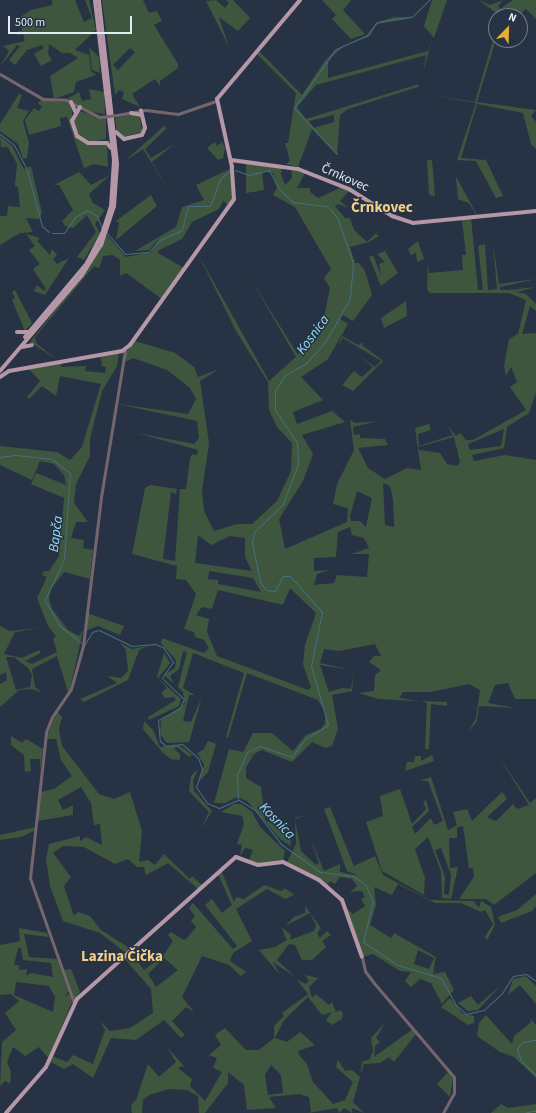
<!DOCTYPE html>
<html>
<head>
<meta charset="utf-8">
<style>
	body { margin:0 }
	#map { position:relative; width:536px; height:1113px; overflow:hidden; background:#273344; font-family:"Source Sans 3",sans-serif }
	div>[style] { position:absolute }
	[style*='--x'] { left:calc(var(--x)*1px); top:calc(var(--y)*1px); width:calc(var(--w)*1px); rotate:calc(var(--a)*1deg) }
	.green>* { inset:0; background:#3e563e }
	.stream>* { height:1px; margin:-0.5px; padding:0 0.5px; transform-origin:0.5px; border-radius:0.5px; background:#466f7d }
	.minor>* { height:3px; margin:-1.5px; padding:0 1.5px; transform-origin:1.5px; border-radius:1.5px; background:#75656d }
	.major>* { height:4px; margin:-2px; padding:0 2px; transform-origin:2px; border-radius:2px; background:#b697a8 }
	.minor-bridge>* { height:3px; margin:-1.5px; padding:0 1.5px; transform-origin:1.5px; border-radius:1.5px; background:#75656d }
	span { translate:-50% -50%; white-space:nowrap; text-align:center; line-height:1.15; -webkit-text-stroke:3px #273344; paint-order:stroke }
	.street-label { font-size:13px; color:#e3ebf6 }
	.water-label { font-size:14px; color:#95dff8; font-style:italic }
	.quarter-label { font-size:15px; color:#f1cf86; font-weight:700 }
	.north { position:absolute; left:488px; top:8px; width:40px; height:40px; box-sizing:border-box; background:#273344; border:1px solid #727d8b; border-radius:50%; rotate:23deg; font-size:11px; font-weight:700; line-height:16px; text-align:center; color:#e3ebf6 }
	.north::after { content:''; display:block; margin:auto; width:14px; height:18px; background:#e0af34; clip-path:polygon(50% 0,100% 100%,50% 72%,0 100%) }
	.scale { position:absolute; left:8px; top:16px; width:124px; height:18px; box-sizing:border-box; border:2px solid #e3ebf6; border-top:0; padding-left:5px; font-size:12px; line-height:14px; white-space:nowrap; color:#e3ebf6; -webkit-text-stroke:3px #273344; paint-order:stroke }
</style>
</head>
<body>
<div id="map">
	<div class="green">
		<i style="clip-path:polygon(52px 0,75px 0,84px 22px,92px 18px,85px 0,89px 0,96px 30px,75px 50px,89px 55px,91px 71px,96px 75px,76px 82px,74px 92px,54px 99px,50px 76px,78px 58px,70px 53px,62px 53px,49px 44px,48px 54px,52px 60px,41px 66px,34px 54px,44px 48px,42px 45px,27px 50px,15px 65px,9px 60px,20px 46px,17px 45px,0 67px,9px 51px,3px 46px,25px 41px,23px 34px,17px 35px,16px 32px,22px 30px,19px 18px,31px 10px,52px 5px)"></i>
		<i style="clip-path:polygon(evenodd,102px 0,143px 0,149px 13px,157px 11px,162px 21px,154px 25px,178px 64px,178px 68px,160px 81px,160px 86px,155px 79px,132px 94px,140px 107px,122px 99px,124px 92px,119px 90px,115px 95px,102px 0,130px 48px,135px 52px,118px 70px,113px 65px,130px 48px)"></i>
		<i style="clip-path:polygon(216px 0,225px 8px,229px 3px,226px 0,233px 0,250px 18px,238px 31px,219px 17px,229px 47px,206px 1px)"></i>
		<i style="clip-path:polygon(322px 0,351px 0,343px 10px,365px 34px,351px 39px,332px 19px,336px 15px)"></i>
		<i style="clip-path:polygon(432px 0,447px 0,434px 38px,424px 26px)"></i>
		<i style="clip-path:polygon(479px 0,490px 5px,503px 0,498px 6px,500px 9px,513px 0,536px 0,536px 19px,526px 9px,518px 16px,500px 16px)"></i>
		<i style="clip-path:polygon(evenodd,394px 17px,414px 18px,377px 24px,370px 36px,344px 46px,328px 60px,328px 78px,428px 51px,432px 39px,423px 73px,426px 55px,316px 85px,297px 107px,306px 119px,419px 84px,418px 87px,348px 109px,340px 115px,337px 155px,312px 129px,298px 167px,286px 164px,290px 161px,285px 143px,288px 143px,296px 93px,257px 54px,259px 51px,302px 95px,324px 62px,335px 50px,368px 35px,376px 23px,394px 17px,334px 115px,334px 122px,314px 128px,309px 121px,334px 115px)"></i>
		<i style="clip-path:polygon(496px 30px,496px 39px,477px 102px,536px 110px,531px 116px,536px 122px,536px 149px,531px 144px,523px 113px,477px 104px,461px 158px,486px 160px,503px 196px,496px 198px,476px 161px,457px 160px,476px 103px,419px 93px,475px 102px)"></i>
		<i style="clip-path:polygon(89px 47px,99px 57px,100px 73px,92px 70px)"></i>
		<i style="clip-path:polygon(89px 89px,104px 92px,105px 114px,91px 112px,67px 99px,79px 92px,82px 101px,91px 99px)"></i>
		<i style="clip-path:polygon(19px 94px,22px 95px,17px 108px,29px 111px,23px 121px,29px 143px,27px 158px,23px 159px,18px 144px,0 131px,0 124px)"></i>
		<i style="clip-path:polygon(41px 100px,71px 103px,74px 135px,86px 143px,107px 143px,108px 167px,94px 164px,84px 168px,67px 117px,60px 118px,61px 126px,29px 135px,25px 120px,34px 108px,39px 111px,42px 107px,38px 103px)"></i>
		<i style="clip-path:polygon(79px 111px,106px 118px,106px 139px,90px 142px,78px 136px,73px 122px)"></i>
		<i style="clip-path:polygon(134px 114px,140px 116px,142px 132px,122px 137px,117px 134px,115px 118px)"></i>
		<i style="clip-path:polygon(165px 125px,166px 129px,145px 149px,151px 158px,174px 144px,152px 162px,170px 192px,143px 149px,125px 161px)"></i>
		<i style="clip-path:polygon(0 136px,12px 146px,24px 169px,31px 166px,42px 213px,39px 219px,26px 218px,33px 232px,20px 233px,0 245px,0 216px,7px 216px,8px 206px,20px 207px,18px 187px,15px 186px,17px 164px,8px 147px,1px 147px)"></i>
		<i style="clip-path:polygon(215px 142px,217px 146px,222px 142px,225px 148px,223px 158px,218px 160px,207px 148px)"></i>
		<i style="clip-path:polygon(427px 160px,432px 160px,435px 196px,429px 195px)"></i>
		<i style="clip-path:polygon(447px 160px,477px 215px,499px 213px,476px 215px,469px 203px,458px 199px,456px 177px)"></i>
		<i style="clip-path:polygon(evenodd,246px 163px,283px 165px,281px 174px,285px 185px,292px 178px,291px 167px,305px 173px,297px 188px,310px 188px,310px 192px,318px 198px,342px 187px,349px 191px,340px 201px,348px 208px,338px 204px,335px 206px,345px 218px,350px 218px,354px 230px,367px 242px,380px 229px,376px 234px,379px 236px,369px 242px,350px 247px,355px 263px,359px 263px,365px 271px,372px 295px,353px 321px,343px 315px,340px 319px,348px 324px,328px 359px,301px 377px,323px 400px,293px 412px,297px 424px,332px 411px,345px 422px,302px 435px,313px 454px,303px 481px,279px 519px,285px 549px,347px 522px,348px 508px,333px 504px,337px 484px,354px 450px,350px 420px,355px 423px,378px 421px,353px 427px,354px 435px,360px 434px,360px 438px,385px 439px,388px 445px,358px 448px,368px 468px,385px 479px,407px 468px,421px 470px,415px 428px,429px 424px,431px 430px,418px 434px,419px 446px,453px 435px,447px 425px,456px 436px,460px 433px,466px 440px,473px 440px,526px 410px,510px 387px,517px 382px,511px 367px,506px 376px,504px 366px,509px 339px,518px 334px,526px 300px,509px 293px,430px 293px,427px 289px,428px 263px,429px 273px,463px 270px,462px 255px,466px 255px,462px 219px,471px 218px,478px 290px,483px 290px,478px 246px,485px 244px,488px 290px,497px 289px,493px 244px,499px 284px,536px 279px,500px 287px,500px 290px,510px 290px,536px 287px,517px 292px,526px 294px,536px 304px,536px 311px,530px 306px,522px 334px,536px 333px,536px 393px,529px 413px,507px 427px,504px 448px,472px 455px,474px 461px,505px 455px,536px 460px,536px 699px,515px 699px,508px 683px,495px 685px,488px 703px,516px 708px,479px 706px,477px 721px,468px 733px,476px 718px,480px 690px,469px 684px,430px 692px,403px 692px,399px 698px,419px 701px,378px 699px,359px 693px,374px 691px,375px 675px,381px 670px,369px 662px,374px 656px,381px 656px,375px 644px,339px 651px,324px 649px,320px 663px,352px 670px,320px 665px,329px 692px,342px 688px,351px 689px,354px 671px,352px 691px,332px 695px,338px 729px,332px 746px,326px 748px,312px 742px,292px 762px,262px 750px,254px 754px,246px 767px,246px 778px,261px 787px,265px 820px,290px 833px,291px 846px,280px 839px,247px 801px,237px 797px,225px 803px,214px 803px,229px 749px,243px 752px,253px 733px,272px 733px,293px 751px,306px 735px,321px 729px,325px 723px,325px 712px,318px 700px,247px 673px,228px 738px,226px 737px,244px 673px,193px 653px,183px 688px,195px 695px,189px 695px,183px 721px,191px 722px,202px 697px,189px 742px,167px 743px,160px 734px,161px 720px,185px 704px,183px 692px,178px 687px,187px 652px,183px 651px,179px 669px,170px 676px,174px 684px,164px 675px,175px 668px,176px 660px,161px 643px,162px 638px,204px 653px,209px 648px,204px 640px,195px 637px,194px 632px,184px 629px,196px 594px,186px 580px,176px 579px,177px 566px,132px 554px,145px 488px,150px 485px,171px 488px,177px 489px,176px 494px,171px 492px,163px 559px,175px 561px,180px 489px,186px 489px,190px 459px,192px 454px,197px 455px,198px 450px,137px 433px,194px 444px,199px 438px,197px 421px,117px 404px,188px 414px,196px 399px,190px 388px,167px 370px,133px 358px,123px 363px,125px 353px,135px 341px,175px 353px,194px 367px,198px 377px,219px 369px,200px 381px,209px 443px,202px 491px,204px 511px,214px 531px,237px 524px,252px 524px,277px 501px,291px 471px,292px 443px,277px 427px,269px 410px,268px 382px,236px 331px,198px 254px,269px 381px,296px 357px,252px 281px,298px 355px,323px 323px,330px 288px,324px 278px,331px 269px,295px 207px,273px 195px,277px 188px,273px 173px,262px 171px,264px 190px,246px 193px,246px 163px,504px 429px,501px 446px,470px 450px,468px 444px,504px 429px,246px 163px,454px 437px,460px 462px,457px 466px,447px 464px,440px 453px,419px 450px,418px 447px,454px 437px,246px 163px,383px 483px,390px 486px,393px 499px,394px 527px,385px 525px,383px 483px,246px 163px,357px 491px,372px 498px,366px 527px,360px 521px,351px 521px,350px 516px,357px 491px,246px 163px,350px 527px,352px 535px,364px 538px,369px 548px,351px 554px,369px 554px,367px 577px,337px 575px,334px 583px,314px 585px,317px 574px,330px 570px,314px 571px,314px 558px,336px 557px,338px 532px,350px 527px,246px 163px,198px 535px,211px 545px,230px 536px,245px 538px,245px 557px,252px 571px,195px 563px,198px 535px,246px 163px,209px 571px,253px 578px,261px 592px,218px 584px,218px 580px,208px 579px,209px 571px,246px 163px,290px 588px,316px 613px,305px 645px,303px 664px,311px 688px,308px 690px,217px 656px,207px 632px,209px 619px,196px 615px,202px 607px,212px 609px,218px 590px,283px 605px,290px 588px)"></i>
		<i style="clip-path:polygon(230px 169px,233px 196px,229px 205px,223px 201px,219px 209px,192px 222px,182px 239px,159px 250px,158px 253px,184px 268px,162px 299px,126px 273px,120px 276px,120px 260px,113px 255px,103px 256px,99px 268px,94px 266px,35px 337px,36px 343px,56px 359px,30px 342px,90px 266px,107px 235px,126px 257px,151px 252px,159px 238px,149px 250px,135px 251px,176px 227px,182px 207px,204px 200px,196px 185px)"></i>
		<i style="clip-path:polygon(79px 172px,91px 185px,110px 175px,89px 194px,93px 203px,105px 210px,95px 224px,100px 233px,84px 260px,77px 257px,96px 232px,87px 215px,73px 228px,65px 226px,62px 221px,73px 210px,59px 185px,54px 185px)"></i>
		<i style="clip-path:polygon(151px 195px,157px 206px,116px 240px,119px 223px,116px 221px)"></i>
		<i style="clip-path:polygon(26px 234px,40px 238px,37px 241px,50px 255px,52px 249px,57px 255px,53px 259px,57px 264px,69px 258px,45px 295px,34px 291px,37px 285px,44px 291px,46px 289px,33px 269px,40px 264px,29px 250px,35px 246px)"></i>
		<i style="clip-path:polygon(418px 241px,424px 259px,417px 262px,416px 253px,411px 255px,408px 249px)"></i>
		<i style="clip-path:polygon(385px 251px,398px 273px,381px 286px,369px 257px,373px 255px,381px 276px,379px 264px,385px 262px,377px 254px)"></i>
		<i style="clip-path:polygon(15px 290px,32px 323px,25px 331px,12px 300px,15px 298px,12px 292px)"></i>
		<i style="clip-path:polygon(406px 301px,407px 316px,384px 328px,381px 318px)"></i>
		<i style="clip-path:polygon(342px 336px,358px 345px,364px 342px,362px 345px,383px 361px,353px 391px,342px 385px,354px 371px,362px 377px,373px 367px,358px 355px,375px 367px,381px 361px,343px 338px,338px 346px)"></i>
		<i style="clip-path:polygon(evenodd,119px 353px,117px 366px,102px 391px,90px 439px,90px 456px,76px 484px,74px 503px,88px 522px,76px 522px,71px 538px,84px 540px,83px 548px,93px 550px,90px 579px,64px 572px,51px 589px,49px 598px,52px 609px,68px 630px,79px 636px,83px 630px,70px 689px,68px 692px,57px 656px,32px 669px,35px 687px,42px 693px,32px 689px,19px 690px,0 707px,0 684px,7px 680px,6px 672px,0 675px,0 626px,9px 631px,40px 628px,15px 632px,4px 654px,22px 658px,39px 650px,41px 653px,25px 661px,32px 664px,57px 652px,53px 639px,56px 636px,48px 626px,37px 598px,47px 577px,42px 575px,44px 571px,49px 571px,59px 556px,64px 498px,31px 484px,36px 473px,66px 485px,64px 475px,54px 464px,40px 461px,32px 480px,0 465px,0 446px,57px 452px,70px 460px,82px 447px,101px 384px,60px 376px,56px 396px,42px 386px,29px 399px,27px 397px,40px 381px,29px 369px,61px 363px,61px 367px,86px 366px,85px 371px,105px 373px,106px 367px,102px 366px,100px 355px,119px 353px,6px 657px,14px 657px,28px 668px,32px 675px,30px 687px,16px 690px,6px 657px)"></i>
		<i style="clip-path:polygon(87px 613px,124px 626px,120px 635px,98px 626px,85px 631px)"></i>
		<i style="clip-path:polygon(120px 643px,132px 649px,148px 646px,139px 650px,128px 680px,84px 702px,80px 699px,117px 683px,107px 676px,121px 678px,128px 671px,126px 650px)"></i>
		<i style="clip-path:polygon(164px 653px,170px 663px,158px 678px,181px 699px,179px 706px,149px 720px,148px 717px,176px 700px,174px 697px,164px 698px,162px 692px,167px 688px,157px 677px)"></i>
		<i style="clip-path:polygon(421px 701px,447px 702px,447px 706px,431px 704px,429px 749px,425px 749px,427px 703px)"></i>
		<i style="clip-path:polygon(57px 711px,62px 717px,59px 729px,62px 746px,99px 794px,114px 799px,130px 792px,142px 831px,139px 862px,148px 860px,155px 865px,164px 854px,190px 879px,192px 876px,201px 884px,205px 883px,198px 889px,168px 863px,146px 875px,144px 867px,137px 867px,128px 859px,115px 864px,84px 847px,63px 846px,53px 853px,71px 877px,64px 886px,74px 916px,78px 912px,90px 916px,101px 930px,131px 949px,126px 953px,100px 933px,63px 921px,50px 886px,46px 859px,49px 844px,80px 836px,80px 841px,86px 837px,102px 845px,100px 824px,94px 825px,91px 803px,81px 787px,58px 800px,63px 810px,73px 805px,73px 815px,37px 821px,40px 792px,54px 789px,72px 776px,61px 760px,56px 739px,46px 739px)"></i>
		<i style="clip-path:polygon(144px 721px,153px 730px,160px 747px,179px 745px,192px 755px,189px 757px,177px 747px,174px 749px,180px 754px,180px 760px,171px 759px,163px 753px,143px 729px)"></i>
		<i style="clip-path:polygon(11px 736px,22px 743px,26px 739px,43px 749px,40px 770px,40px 759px,30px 759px,31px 771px,25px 772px,24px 755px,11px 745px)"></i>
		<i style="clip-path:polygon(208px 741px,216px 744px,208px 772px,199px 781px,204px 765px,197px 753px,203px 750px)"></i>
		<i style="clip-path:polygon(evenodd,497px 754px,530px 803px,536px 798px,536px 873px,494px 905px,486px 899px,459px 899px,474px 877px,473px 868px,469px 868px,463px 826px,457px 827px,457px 838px,449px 838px,450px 868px,458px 867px,451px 899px,442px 898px,441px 871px,428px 837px,415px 849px,425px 878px,424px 895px,382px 871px,366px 822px,383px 816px,380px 796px,400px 789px,412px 824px,426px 809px,423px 802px,426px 800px,429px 811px,412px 827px,415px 834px,431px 818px,434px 825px,443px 821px,428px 781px,420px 781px,431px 777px,448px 830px,457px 825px,453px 812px,467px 809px,472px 821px,502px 792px,507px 799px,487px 817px,496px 821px,513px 804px,517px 809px,529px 805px,497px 754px,441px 848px,451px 875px,449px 895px,444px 894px,445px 877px,435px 850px,441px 848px)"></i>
		<i style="clip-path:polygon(432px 755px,434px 761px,405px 771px,407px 762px,414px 762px,415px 756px,421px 756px,421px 761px)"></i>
		<i style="clip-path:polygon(198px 769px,193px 781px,194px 791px,212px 811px,201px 829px,209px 812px,189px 791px,191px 776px)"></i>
		<i style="clip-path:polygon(234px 804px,241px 804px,252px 812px,260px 827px,285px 851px,283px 860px,257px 864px,249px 860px,253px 850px,245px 848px,240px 856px,242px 845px,237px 844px,244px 824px,242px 816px,221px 812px)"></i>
		<i style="clip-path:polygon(evenodd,330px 807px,354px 866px,375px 856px,383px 875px,430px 900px,474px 901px,479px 908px,481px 901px,491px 907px,495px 925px,487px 940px,485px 937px,493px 924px,485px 910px,481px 912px,461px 903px,435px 903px,398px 884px,392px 895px,374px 887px,376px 905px,370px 925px,391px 938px,394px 933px,436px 957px,433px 974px,445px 972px,454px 990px,442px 1004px,431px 983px,420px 979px,411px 987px,405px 981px,411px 972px,400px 971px,373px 954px,363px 957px,347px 909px,353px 914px,365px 906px,361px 899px,365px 897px,362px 891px,350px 892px,357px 886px,352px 879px,340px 877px,335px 884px,330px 881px,327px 886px,287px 862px,296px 844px,295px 818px,309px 814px,295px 819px,301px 851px,316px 865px,319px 863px,310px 837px,324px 871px,340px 864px,340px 872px,359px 876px,347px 871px,324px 809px,330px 807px,418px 950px,434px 958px,429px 969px,414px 964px,418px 950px)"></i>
		<i style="clip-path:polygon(35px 827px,34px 831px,21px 837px,0 840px,0 835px)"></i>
		<i style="clip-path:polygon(evenodd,221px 870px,234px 902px,236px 897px,244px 899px,264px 885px,281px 891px,285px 888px,294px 895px,285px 899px,267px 889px,236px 909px,252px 941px,233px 953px,230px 961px,246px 972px,241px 976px,229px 965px,202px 956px,182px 997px,194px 1012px,186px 1007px,172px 1021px,185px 1035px,181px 1038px,164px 1020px,136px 1040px,111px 1038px,93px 1078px,73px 1064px,64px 1069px,51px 1062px,52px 1056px,67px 1062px,73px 1055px,93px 1064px,105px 1030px,100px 1021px,110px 1031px,130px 1028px,153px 1013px,151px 989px,124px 958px,131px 952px,144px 970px,163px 956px,173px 941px,168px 935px,171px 932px,184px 940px,187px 938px,196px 927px,191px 921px,195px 916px,189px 908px,193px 903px,233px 949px,237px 946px,205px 905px,212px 899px,222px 913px,232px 905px,218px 874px,221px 870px,164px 958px,178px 970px,156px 987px,148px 974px,164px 958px)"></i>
		<i style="clip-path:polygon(536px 894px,536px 906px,532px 911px,501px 923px,498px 917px,517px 910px)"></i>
		<i style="clip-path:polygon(305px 906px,321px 928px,317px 933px,320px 938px,327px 931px,331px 935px,322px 941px,326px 947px,312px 960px,302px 960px,295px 945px,289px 944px,277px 960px,295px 977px,273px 962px,280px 975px,259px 950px,275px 947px,287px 940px,281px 927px,291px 935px,290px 940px,314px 931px,316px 925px,310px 913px,285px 926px,294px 917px,305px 913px)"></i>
		<i style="clip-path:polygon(evenodd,19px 928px,47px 933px,49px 937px,24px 934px,29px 957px,57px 959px,69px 991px,65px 996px,70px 994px,72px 1002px,49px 1059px,39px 1047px,25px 1056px,13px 1047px,7px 1062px,11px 1072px,10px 1084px,5px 1081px,0 1086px,2px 1042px,16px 1030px,5px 1013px,19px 1001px,11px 994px,0 995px,0 945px,20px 941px,19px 928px,18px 948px,21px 948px,23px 960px,51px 963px,53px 977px,31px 973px,26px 976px,27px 969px,19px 970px,19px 965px,14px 965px,18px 948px,19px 928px,16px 982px,49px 986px,55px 997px,53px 1012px,14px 995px,16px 982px)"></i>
		<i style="clip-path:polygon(71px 969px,80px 992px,74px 999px,64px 970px)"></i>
		<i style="clip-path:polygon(evenodd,305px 975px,318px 978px,309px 987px,312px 998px,316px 994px,329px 1005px,332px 1002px,336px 1012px,340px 1010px,343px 1013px,342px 1019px,332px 1025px,326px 1020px,332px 1012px,322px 1015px,308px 997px,284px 1020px,275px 1038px,287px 1042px,300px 1032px,315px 1045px,298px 1051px,299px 1055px,307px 1064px,313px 1082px,333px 1104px,345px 1100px,353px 1082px,336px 1067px,338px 1060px,345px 1071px,352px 1070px,360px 1077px,353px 1102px,364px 1113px,352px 1108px,352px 1113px,344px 1108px,339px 1113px,337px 1108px,308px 1113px,311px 1112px,309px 1097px,299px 1094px,269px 1097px,276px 1108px,247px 1110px,244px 1085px,228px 1072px,228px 1083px,205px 1113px,199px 1113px,198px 1096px,187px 1090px,169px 1089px,149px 1095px,143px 1100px,142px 1113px,132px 1113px,131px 1105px,136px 1100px,148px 1064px,159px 1077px,176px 1062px,167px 1047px,184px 1066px,178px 1068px,192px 1079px,190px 1086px,205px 1101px,222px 1072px,213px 1068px,217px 1058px,209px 1055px,221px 1045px,215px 1035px,225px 1028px,246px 1050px,259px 1050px,274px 1038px,274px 1026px,284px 1016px,282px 1013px,308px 994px,297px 980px,306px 984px,309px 981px,305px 975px,271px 1065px,281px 1075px,283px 1093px,268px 1095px,265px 1075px,271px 1065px)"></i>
		<i style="clip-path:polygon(526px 976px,536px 986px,536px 1004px,520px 985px,508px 995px,513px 979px)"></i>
		<i style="clip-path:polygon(500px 986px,478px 1010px,468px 1011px,458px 1003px,471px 996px,478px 1005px)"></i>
		<i style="clip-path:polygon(450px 998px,462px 1013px,474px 1016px,474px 1023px,468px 1025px,441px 1007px)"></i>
		<i style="clip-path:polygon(486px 1015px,512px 1044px,514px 1036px,531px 1022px,530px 1018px,536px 1025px,536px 1078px,514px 1057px,500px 1052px,477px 1036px,479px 1023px)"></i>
		<i style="clip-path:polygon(385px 1023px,376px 1038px,380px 1042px,375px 1046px,374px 1057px,413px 1029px,416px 1034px,394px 1062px,389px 1057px,380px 1063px,364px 1064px,360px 1075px,362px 1062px,370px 1059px,373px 1051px,371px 1038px)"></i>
		<i style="clip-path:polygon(448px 1072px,453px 1078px,450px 1097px,437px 1084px)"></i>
		<i style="clip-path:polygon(501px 1104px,508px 1108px,536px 1104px,536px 1113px,491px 1113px)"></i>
	</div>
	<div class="stream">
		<i style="--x:0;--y:134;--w:18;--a:38"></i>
		<i style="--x:14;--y:145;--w:26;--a:62"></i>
		<i style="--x:337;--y:154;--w:63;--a:-133.1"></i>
		<i style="--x:294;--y:108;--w:72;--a:-54.6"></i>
		<i style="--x:336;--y:49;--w:34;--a:-24"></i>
		<i style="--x:367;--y:35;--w:16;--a:-52"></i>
		<i style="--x:377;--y:22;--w:36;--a:-9"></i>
		<i style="--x:413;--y:16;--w:23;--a:-45"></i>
		<i style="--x:27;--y:170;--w:58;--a:75"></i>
		<i style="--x:42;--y:226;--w:9;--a:41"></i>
		<i style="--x:235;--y:170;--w:15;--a:20"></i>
		<i style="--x:249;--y:175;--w:21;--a:-14"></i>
		<i style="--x:269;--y:170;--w:21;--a:62"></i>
		<i style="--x:279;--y:189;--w:19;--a:43"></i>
		<i style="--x:293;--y:202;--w:34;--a:7"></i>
		<i style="--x:327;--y:206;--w:15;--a:48"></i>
		<i style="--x:337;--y:217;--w:49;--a:70.8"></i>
		<i style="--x:353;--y:263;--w:36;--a:95"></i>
		<i style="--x:350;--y:299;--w:50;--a:120.2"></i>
		<i style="--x:325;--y:342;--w:30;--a:132"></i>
		<i style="--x:305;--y:364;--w:23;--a:151"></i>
		<i style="--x:285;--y:375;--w:19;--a:122"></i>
		<i style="--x:275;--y:391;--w:19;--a:90"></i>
		<i style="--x:275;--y:410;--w:40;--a:56"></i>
		<i style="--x:297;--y:443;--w:21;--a:87"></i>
		<i style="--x:298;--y:464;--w:43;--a:110.6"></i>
		<i style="--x:283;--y:504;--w:40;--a:136"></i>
		<i style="--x:254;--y:532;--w:11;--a:100"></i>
		<i style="--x:252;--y:543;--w:40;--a:78"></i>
		<i style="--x:260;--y:582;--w:10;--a:53"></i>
		<i style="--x:266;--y:590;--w:9;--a:6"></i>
		<i style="--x:275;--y:591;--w:17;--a:-62"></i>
		<i style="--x:283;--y:576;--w:7;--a:0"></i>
		<i style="--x:290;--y:576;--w:48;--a:48.4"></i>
		<i style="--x:322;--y:612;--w:55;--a:101.5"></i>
		<i style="--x:311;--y:666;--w:61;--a:73.9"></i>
		<i style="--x:328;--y:725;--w:27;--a:149"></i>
		<i style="--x:305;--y:739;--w:22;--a:126"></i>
		<i style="--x:292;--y:757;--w:34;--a:-161"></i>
		<i style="--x:260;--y:746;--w:14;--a:155"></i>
		<i style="--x:247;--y:752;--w:24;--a:114"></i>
		<i style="--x:237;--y:774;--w:25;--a:88"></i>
		<i style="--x:106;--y:232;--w:29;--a:49"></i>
		<i style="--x:125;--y:254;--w:23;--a:-5"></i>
		<i style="--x:148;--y:252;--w:17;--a:-45"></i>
		<i style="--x:160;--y:240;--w:24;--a:-24"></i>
		<i style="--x:182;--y:230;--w:25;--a:-76"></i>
		<i style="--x:188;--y:206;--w:22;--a:0"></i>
		<i style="--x:210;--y:206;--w:30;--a:-69"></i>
		<i style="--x:221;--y:178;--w:13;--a:-39"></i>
		<i style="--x:52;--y:233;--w:12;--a:0"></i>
		<i style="--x:64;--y:233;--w:19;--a:-55"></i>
		<i style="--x:75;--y:217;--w:14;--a:-30"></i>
		<i style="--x:87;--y:210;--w:12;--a:31"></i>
		<i style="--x:97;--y:216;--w:14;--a:69"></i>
		<i style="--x:0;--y:457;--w:15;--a:-8"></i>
		<i style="--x:15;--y:455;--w:37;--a:6"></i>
		<i style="--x:52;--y:459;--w:23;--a:38"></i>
		<i style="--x:70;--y:473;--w:86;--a:94"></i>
		<i style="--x:64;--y:559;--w:45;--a:114.9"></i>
		<i style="--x:45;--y:600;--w:29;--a:61"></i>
		<i style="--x:59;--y:625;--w:28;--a:39"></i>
		<i style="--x:85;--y:644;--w:14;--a:-60"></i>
		<i style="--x:92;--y:632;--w:7;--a:-16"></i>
		<i style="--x:99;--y:630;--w:37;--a:26"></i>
		<i style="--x:132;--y:646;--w:23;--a:-5"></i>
		<i style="--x:155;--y:644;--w:9;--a:21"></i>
		<i style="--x:163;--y:647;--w:18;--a:56"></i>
		<i style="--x:173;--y:662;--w:19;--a:125"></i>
		<i style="--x:162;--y:678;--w:30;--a:44"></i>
		<i style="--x:184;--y:699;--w:10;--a:114"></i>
		<i style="--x:180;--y:708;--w:25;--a:151"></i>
		<i style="--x:158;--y:720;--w:21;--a:85"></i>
		<i style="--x:160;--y:741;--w:8;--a:40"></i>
		<i style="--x:166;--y:746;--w:16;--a:-7"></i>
		<i style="--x:182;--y:744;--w:21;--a:41"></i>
		<i style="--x:198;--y:758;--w:12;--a:70"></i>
		<i style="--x:202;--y:769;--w:19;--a:108"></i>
		<i style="--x:196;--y:787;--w:19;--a:55"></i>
		<i style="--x:207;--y:803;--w:13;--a:23"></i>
		<i style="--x:219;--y:808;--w:21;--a:-23"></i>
		<i style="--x:239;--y:800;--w:19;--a:32"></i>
		<i style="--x:255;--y:810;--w:43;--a:52.6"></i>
		<i style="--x:281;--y:844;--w:48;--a:35.7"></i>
		<i style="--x:320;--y:872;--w:33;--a:7"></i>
		<i style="--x:353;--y:876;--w:14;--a:34"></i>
		<i style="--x:365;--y:884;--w:19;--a:65"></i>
		<i style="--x:373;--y:901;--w:42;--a:103.7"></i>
		<i style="--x:363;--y:942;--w:42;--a:33.3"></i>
		<i style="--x:398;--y:965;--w:45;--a:16.8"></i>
		<i style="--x:441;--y:978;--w:31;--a:61"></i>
		<i style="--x:456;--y:1005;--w:13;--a:42"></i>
		<i style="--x:466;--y:1014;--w:18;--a:-13"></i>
		<i style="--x:484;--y:1010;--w:25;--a:-43"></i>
		<i style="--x:502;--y:993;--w:20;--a:-57"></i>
		<i style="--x:513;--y:976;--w:13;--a:-9"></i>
		<i style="--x:526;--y:974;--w:12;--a:35"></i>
		<i style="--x:536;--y:1040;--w:14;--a:172"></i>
		<i style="--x:522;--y:1042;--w:9;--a:126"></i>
		<i style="--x:517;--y:1049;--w:13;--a:72"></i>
		<i style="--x:521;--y:1061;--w:21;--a:43"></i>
		<i style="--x:524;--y:1113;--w:12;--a:-14"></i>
	</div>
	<div class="minor">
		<i style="--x:0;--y:74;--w:50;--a:30.2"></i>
		<i style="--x:43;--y:99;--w:23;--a:2"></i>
		<i style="--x:66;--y:100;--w:38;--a:27"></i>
		<i style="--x:117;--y:115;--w:29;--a:-10"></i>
		<i style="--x:146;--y:110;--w:32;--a:7"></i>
		<i style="--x:178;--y:114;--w:40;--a:-18.9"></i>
		<i style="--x:362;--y:957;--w:14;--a:78"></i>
		<i style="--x:365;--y:971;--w:15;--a:53"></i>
		<i style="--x:374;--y:983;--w:123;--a:49.6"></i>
		<i style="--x:454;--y:1077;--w:16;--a:90"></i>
		<i style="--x:454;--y:1093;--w:23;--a:119"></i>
		<i style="--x:74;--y:1003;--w:133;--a:-109.4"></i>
		<i style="--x:30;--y:878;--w:147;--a:-83.7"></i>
		<i style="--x:46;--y:732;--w:16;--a:-68"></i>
		<i style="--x:52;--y:717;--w:34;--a:-56"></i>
		<i style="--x:71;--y:689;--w:45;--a:-74.4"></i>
		<i style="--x:83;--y:646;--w:150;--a:-83.1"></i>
		<i style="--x:101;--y:497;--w:149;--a:-80.7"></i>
	</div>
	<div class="major">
		<i style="--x:71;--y:102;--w:10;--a:66"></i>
		<i style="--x:80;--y:107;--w:16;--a:120"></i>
		<i style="--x:72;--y:121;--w:16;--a:72"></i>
		<i style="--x:77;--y:136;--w:13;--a:32"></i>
		<i style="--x:88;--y:143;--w:19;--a:0"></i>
		<i style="--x:107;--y:143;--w:6;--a:51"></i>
		<i style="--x:131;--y:113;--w:10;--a:11"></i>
		<i style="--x:116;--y:132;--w:11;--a:41"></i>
		<i style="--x:124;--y:139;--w:18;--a:-13"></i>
		<i style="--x:142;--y:135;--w:8;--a:-67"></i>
		<i style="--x:145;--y:128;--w:18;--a:-103"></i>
		<i style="--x:231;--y:160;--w:68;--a:7.7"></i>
		<i style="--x:298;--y:169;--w:55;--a:21.4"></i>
		<i style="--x:349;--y:189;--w:51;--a:32.1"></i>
		<i style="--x:392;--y:216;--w:22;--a:18"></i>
		<i style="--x:413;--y:223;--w:124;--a:-5.6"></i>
		<i style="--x:17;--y:332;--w:11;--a:0"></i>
		<i style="--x:25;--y:337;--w:97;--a:-50"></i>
		<i style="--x:87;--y:263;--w:33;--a:-63"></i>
		<i style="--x:102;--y:234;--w:28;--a:-72"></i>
		<i style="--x:111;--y:207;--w:47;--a:-86.3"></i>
		<i style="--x:114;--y:160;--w:161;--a:-96.8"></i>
		<i style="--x:22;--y:347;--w:10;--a:-11"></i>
		<i style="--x:0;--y:371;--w:126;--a:-49.5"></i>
		<i style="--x:82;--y:275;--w:36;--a:-58"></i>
		<i style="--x:101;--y:245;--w:41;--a:-71.6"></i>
		<i style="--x:114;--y:206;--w:42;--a:-85.9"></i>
		<i style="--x:117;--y:164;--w:165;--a:-96.3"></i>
		<i style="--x:0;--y:377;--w:11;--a:-34"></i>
		<i style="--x:9;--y:371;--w:115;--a:-10"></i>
		<i style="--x:122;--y:351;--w:10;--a:-37"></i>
		<i style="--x:130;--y:345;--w:179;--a:-54.5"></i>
		<i style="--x:234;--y:199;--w:32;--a:-94"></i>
		<i style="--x:232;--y:167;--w:70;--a:-102.4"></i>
		<i style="--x:217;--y:99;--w:129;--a:-50"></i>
		<i style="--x:6;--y:1113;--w:61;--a:-49"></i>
		<i style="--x:46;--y:1067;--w:75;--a:-65.5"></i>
		<i style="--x:77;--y:999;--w:213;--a:-41.8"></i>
		<i style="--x:236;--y:857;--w:23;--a:20"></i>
		<i style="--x:258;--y:865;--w:25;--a:-7"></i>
		<i style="--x:283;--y:862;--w:40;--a:26.6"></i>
		<i style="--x:319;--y:880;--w:30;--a:41"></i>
		<i style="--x:342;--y:900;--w:60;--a:70.7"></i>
	</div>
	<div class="minor-bridge">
		<i style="--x:100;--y:117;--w:17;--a:-7"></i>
	</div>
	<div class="street-label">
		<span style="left:345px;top:178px;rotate:24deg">Črnkovec</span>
	</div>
	<div class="water-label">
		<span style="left:313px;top:335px;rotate:-54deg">Kosnica</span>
		<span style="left:56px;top:534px;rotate:-83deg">Bapča</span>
		<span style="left:277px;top:821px;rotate:46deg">Kosnica</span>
	</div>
	<div class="quarter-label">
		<span style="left:382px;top:208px">Črnkovec</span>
		<span style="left:122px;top:957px">Lazina Čička</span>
	</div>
	<div class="north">N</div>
	<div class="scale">500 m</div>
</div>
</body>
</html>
